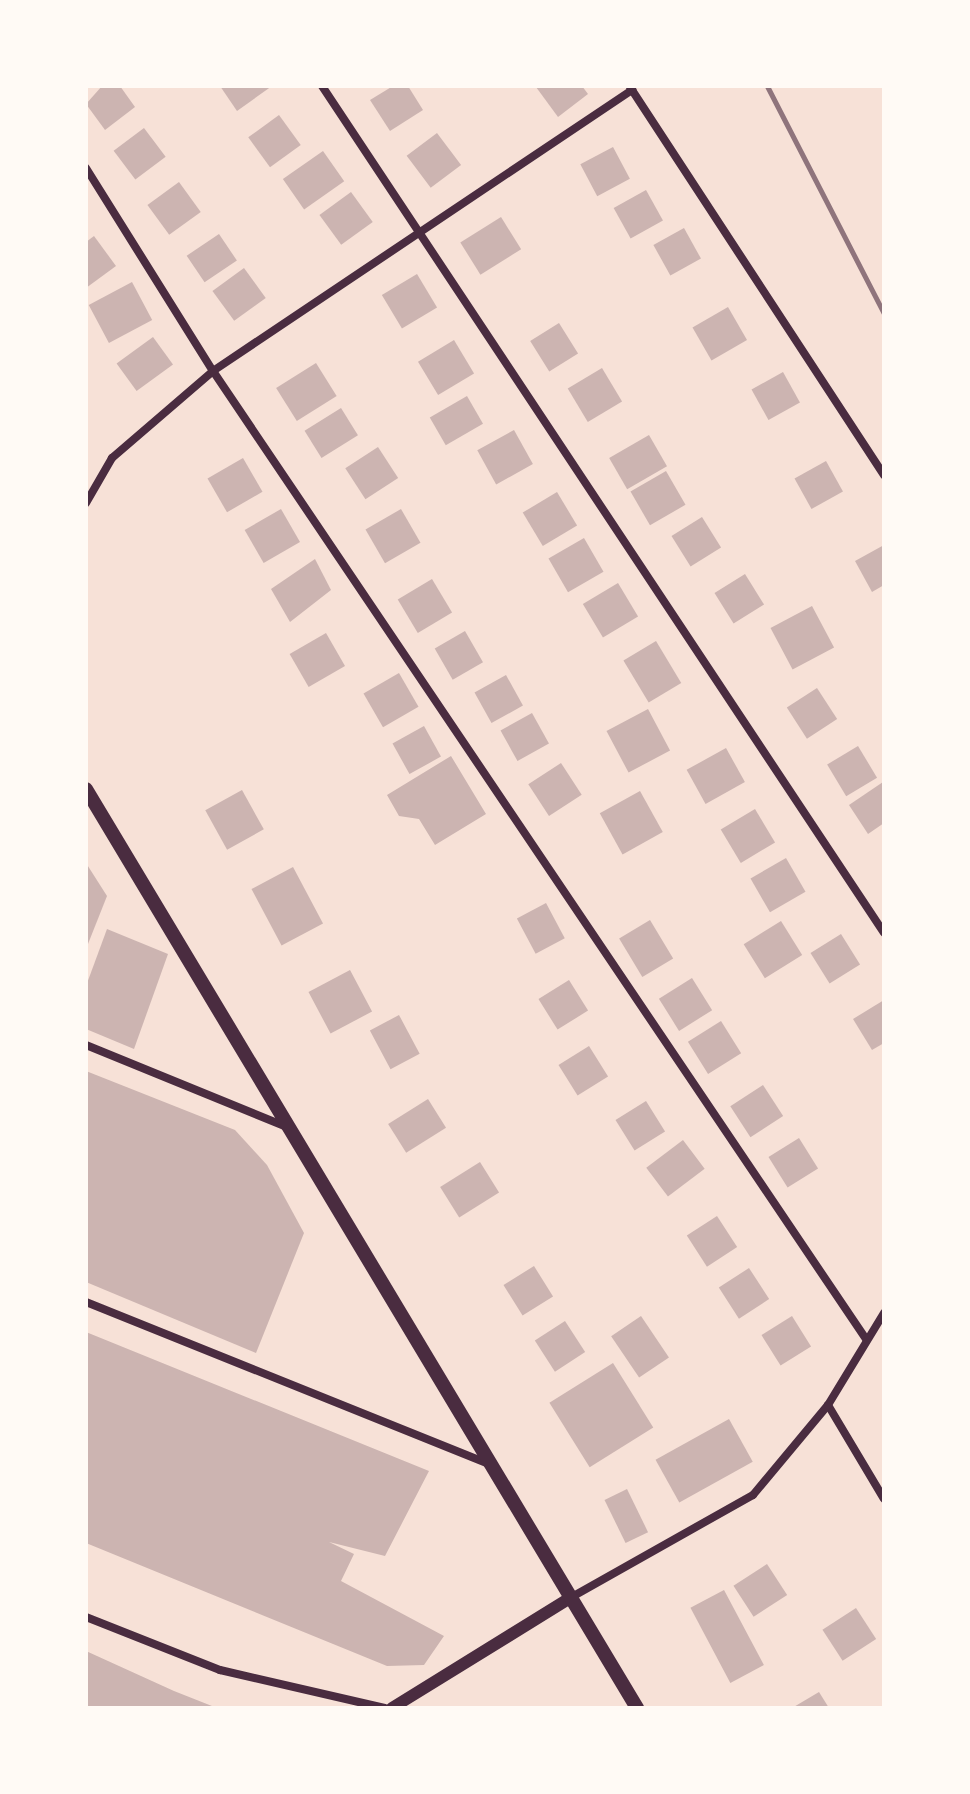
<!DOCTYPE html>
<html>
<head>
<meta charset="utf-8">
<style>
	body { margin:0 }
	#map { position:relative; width:970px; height:1794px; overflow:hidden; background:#f7e1d7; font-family:Montserrat,sans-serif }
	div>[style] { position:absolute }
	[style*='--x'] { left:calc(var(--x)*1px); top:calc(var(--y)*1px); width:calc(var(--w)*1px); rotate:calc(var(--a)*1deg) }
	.building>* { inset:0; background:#ccb4b1; transform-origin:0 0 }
	.minor>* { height:8px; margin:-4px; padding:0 4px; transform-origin:4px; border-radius:4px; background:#4a2c40 }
	.tertiary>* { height:12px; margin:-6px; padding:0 6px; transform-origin:6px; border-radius:6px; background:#4a2c40 }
	.secondary>* { height:14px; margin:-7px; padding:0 7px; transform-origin:7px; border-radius:7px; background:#4a2c40 }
	.rail>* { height:5px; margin:-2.5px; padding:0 2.5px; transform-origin:2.5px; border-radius:2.5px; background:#8f747c }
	span { translate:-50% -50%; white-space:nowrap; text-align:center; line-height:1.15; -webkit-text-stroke:6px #fffaf5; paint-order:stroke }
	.frame { position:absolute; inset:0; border:88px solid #fffaf5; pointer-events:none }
</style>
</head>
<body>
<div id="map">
	<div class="building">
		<i style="clip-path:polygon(102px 86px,120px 86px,135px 107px,105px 130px,86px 104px)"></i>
		<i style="clip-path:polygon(220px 86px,272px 86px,237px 111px)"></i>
		<i style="clip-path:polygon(393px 86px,408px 86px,423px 110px,390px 131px,370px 100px)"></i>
		<i style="clip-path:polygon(582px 86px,588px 94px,558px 117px,536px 87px)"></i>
		<i style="left:279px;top:115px;width:37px;height:38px;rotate:54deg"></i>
		<i style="left:144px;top:128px;width:36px;height:38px;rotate:53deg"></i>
		<i style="left:437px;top:133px;width:40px;height:38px;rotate:53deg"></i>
		<i style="left:613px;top:147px;width:36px;height:37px;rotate:62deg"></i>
		<i style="left:323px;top:151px;width:37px;height:49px;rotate:55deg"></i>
		<i style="left:179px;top:182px;width:37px;height:39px;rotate:54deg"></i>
		<i style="left:646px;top:190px;width:35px;height:37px;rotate:61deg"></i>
		<i style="left:351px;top:192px;width:37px;height:39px;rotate:54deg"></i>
		<i style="left:501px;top:217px;width:38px;height:48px;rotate:58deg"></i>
		<i style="left:684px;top:228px;width:35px;height:35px;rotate:61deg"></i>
		<i style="left:219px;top:234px;width:32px;height:39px;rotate:56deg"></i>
		<i style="clip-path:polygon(94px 236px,116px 266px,86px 288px,86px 242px)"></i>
		<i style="left:244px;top:268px;width:37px;height:39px;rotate:54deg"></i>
		<i style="left:417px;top:274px;width:39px;height:41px;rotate:59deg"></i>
		<i style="left:132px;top:282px;width:43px;height:49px;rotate:62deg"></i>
		<i style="left:728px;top:307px;width:38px;height:41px;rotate:60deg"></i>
		<i style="left:559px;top:323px;width:36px;height:34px;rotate:58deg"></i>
		<i style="left:153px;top:337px;width:34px;height:45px;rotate:54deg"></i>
		<i style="left:454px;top:340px;width:39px;height:42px;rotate:59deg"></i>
		<i style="left:316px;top:363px;width:39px;height:47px;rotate:58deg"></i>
		<i style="left:602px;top:368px;width:39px;height:40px;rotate:59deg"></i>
		<i style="left:783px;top:372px;width:35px;height:36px;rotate:61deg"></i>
		<i style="left:467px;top:396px;width:32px;height:43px;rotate:60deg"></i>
		<i style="left:341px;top:408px;width:32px;height:43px;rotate:58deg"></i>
		<i style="left:514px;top:430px;width:39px;height:42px;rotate:61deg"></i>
		<i style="left:649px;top:435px;width:36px;height:46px;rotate:60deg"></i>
		<i style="left:378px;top:447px;width:37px;height:39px;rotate:57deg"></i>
		<i style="left:243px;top:458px;width:39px;height:41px;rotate:60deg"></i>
		<i style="left:826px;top:461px;width:35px;height:36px;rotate:61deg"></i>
		<i style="left:666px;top:471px;width:39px;height:41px;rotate:60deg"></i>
		<i style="left:557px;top:492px;width:39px;height:40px;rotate:59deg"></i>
		<i style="left:281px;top:509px;width:38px;height:42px;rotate:60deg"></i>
		<i style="left:401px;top:509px;width:39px;height:41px;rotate:60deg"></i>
		<i style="left:702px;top:517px;width:36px;height:36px;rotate:58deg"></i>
		<i style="left:584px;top:538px;width:39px;height:41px;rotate:60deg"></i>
		<i style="clip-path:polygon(884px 545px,884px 585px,872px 592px,855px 561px)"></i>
		<i style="clip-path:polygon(315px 559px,331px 590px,290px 622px,271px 589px)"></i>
		<i style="left:745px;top:574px;width:36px;height:36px;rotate:58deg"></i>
		<i style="left:432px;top:579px;width:39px;height:40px;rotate:59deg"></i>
		<i style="left:618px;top:583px;width:39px;height:41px;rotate:59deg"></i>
		<i style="left:812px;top:606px;width:47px;height:47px;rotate:62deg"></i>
		<i style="left:465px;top:631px;width:36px;height:35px;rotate:60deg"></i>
		<i style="left:326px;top:633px;width:38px;height:42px;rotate:60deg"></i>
		<i style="left:656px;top:641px;width:49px;height:38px;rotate:59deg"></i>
		<i style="left:399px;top:673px;width:39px;height:41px;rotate:60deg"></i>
		<i style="left:506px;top:675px;width:35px;height:36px;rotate:61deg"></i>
		<i style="left:817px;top:688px;width:37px;height:36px;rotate:57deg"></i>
		<i style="left:648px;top:709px;width:47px;height:47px;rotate:62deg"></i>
		<i style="left:532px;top:713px;width:35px;height:36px;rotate:61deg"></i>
		<i style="left:424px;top:726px;width:35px;height:36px;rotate:61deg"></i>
		<i style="left:858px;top:746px;width:37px;height:36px;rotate:59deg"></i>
		<i style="left:726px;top:748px;width:39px;height:45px;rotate:61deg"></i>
		<i style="clip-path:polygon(451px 756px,486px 814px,435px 845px,419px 819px,399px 816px,387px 795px)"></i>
		<i style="left:561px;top:763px;width:38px;height:39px;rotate:57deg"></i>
		<i style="clip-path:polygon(883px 782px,884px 823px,868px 834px,849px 805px)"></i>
		<i style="left:242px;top:790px;width:45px;height:42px;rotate:61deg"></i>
		<i style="left:640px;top:791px;width:47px;height:46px;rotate:61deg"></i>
		<i style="left:755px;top:809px;width:39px;height:40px;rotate:59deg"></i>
		<i style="left:786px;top:858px;width:39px;height:41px;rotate:60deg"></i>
		<i style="clip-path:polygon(86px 863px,107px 896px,86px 949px)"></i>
		<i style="left:293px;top:867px;width:64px;height:47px;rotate:62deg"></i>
		<i style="left:546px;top:903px;width:40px;height:33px;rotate:62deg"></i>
		<i style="left:650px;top:920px;width:45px;height:36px;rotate:59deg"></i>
		<i style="left:781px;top:921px;width:40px;height:44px;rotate:58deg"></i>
		<i style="clip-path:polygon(107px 929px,168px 954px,134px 1049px,86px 1029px,86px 986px)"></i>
		<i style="left:841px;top:934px;width:36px;height:36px;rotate:58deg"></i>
		<i style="left:350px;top:970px;width:47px;height:47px;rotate:62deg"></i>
		<i style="left:692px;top:978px;width:38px;height:39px;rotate:58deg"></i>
		<i style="left:569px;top:980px;width:36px;height:36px;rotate:58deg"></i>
		<i style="clip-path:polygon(884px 1000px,884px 1043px,872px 1050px,853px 1019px)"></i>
		<i style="left:399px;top:1015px;width:44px;height:33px;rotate:62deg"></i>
		<i style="left:721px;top:1021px;width:38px;height:39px;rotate:58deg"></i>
		<i style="left:589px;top:1046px;width:36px;height:36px;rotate:58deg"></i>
		<i style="clip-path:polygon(86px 1071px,235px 1130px,267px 1165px,304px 1233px,256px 1353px,86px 1282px)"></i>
		<i style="left:763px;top:1085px;width:37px;height:39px;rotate:57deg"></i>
		<i style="left:428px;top:1099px;width:34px;height:47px;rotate:58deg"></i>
		<i style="left:646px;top:1101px;width:36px;height:36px;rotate:58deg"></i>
		<i style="left:799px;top:1138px;width:36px;height:36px;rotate:58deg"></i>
		<i style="left:683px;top:1140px;width:36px;height:46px;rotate:53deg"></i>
		<i style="left:480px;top:1162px;width:36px;height:47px;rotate:58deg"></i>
		<i style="left:717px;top:1216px;width:37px;height:36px;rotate:57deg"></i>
		<i style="left:534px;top:1266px;width:36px;height:36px;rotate:58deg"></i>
		<i style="left:749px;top:1268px;width:37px;height:36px;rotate:57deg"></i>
		<i style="left:641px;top:1316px;width:50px;height:36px;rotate:56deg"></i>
		<i style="left:792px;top:1316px;width:36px;height:36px;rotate:58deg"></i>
		<i style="left:565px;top:1321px;width:37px;height:36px;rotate:57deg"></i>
		<i style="clip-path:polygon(86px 1332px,429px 1471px,385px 1556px,329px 1542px,354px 1554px,341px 1581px,444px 1636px,424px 1665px,387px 1666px,86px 1543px)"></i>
		<i style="left:613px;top:1363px;width:76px;height:75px;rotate:58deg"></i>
		<i style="left:729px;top:1419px;width:49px;height:84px;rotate:61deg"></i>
		<i style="left:627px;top:1489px;width:48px;height:25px;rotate:64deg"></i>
		<i style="left:767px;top:1564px;width:37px;height:40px;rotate:57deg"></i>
		<i style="left:724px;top:1590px;width:85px;height:38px;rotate:62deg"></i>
		<i style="left:856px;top:1608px;width:37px;height:40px;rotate:57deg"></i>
		<i style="clip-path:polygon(86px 1651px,174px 1691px,217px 1708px,86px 1708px)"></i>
		<i style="clip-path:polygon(819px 1692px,829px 1708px,792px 1708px)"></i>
	</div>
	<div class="minor">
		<i style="--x:322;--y:86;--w:1016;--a:56.43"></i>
		<i style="--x:630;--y:87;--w:464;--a:56.8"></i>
		<i style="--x:86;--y:168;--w:239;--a:58"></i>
		<i style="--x:213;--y:371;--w:1168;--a:56"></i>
		<i style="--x:86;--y:503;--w:52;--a:-60"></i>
		<i style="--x:112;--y:458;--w:133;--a:-40.7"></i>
		<i style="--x:213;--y:371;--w:505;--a:-33.85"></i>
		<i style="--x:86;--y:1045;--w:219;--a:22.2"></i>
		<i style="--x:86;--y:1302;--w:435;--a:21.9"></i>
		<i style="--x:828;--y:1405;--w:109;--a:59.2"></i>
		<i style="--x:570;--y:1598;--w:210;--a:-29.4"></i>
		<i style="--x:753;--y:1495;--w:117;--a:-50.2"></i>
		<i style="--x:828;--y:1405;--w:108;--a:-58.7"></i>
		<i style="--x:86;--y:1617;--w:144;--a:21.6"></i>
		<i style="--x:220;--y:1670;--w:169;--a:13"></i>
	</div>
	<div class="tertiary">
		<i style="--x:392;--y:1708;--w:209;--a:-31.7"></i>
	</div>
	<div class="secondary">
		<i style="--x:86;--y:789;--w:1072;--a:59.05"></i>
	</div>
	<div class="rail">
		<i style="--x:767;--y:86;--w:256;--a:62.8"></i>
	</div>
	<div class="frame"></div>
</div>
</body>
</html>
